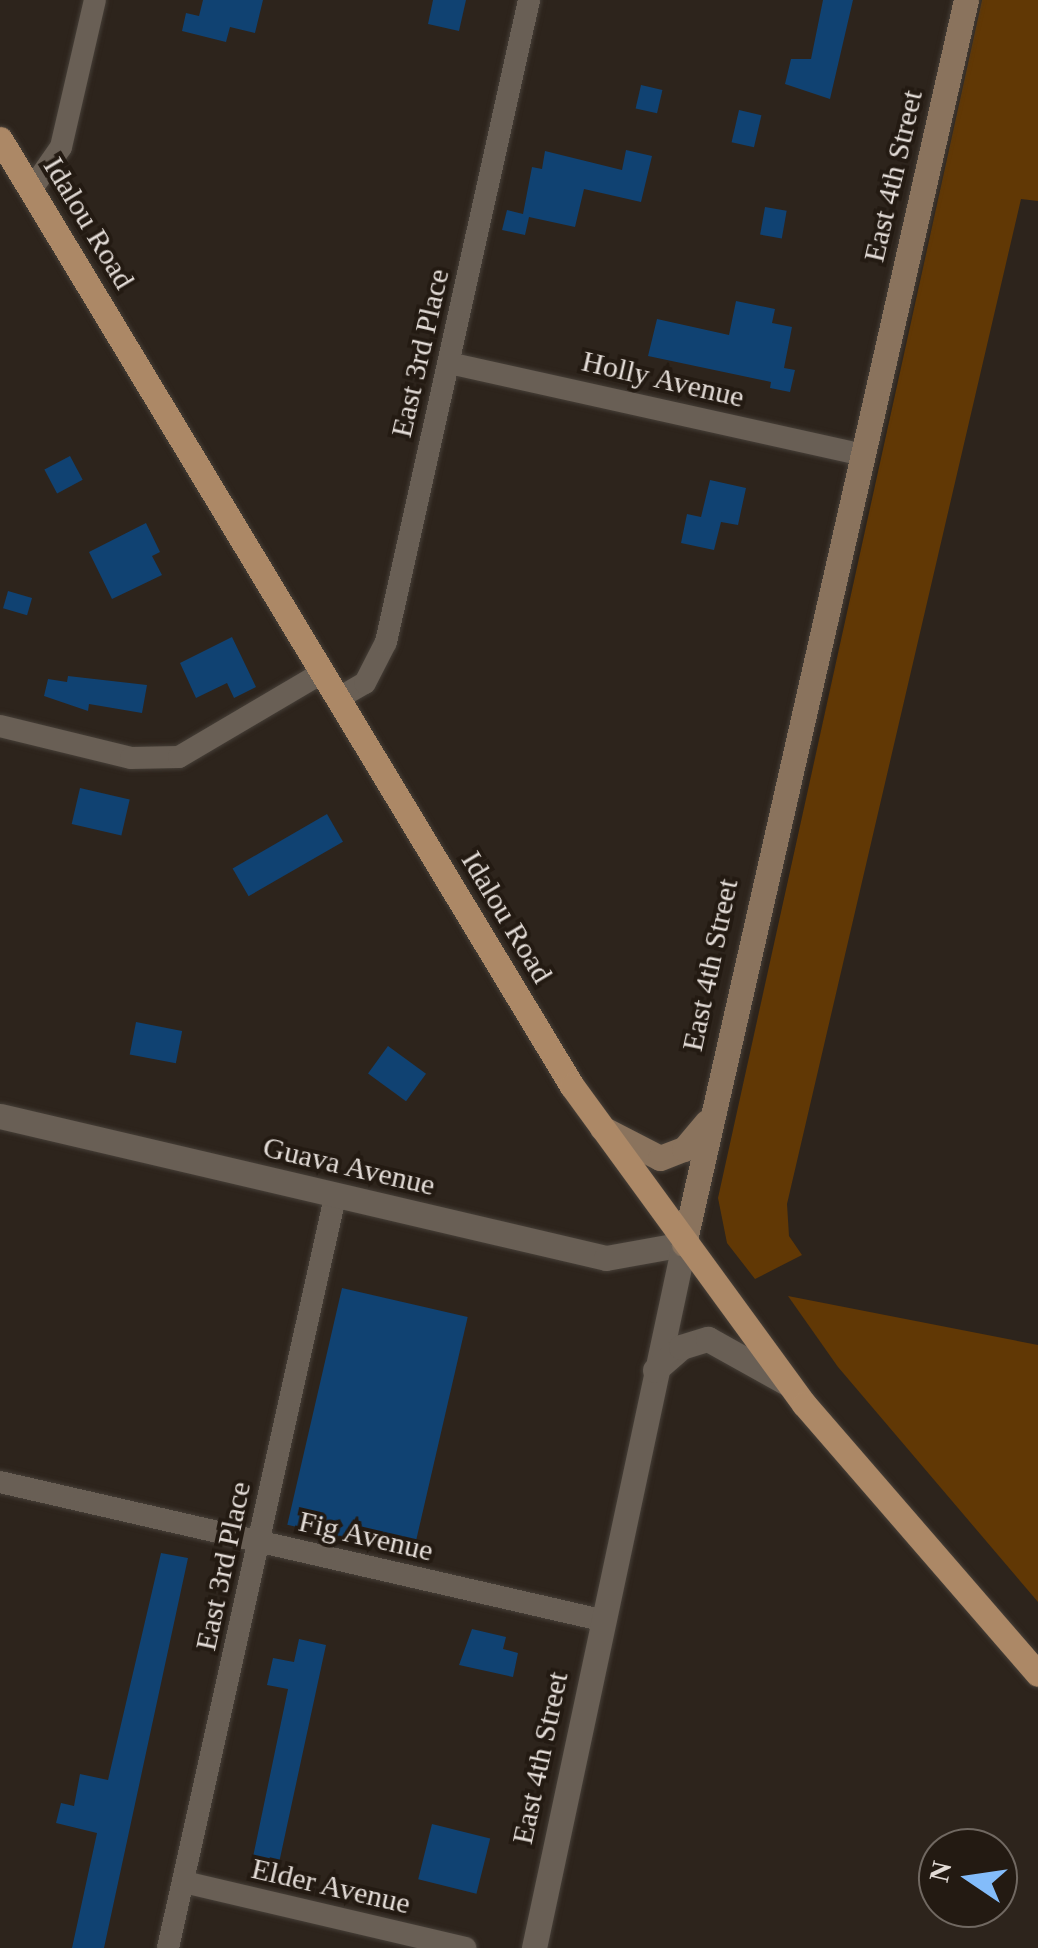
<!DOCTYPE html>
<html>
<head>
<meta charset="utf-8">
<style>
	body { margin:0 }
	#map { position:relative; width:1038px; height:1948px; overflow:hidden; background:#2d241c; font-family:"Times New Roman",serif }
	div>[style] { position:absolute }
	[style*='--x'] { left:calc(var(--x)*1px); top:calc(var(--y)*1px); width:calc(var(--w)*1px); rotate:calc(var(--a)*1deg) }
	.green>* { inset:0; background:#613805 }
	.building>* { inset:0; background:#104272; transform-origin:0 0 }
	.roads { filter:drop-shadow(0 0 2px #463f38) drop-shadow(0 0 2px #463f38) }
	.minor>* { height:22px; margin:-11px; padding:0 11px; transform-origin:11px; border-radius:11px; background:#695f55 }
	.tertiary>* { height:25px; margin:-12.5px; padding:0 12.5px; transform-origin:12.5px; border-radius:12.5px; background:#695f55 }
	.secondary>* { height:25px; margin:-12.5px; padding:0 12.5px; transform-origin:12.5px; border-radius:12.5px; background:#8a735d }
	.primary>* { height:25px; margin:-12.5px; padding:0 12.5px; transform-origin:12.5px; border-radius:12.5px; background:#ac8866 }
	span { translate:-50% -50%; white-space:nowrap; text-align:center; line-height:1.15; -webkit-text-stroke:8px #231a12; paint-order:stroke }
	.street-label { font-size:30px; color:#e3dcd7 }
	.north { position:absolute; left:918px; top:1828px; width:100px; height:100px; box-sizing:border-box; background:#231a12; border:2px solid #706861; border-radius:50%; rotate:283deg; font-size:28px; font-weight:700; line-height:40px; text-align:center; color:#e3dcd7 }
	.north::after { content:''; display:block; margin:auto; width:35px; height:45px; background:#83bcfa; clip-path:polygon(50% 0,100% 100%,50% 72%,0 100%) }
</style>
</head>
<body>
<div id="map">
	<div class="green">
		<i style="clip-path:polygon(982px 0,1038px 0,1038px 201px,1021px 199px,787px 1204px,789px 1236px,802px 1255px,755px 1279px,727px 1243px,718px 1198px)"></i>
		<i style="clip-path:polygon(788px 1296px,1038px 1345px,1038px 1602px,838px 1367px)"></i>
	</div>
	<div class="building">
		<i style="clip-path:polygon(203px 0,263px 0,255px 33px,230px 27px,226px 42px,182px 31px,186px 13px,199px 16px)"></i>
		<i style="clip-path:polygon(433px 0,466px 0,459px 31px,428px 24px)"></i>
		<i style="clip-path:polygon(823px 0,853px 0,830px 99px,785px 84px,791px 59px,811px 59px)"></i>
		<i style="left:641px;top:85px;width:22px;height:24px;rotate:13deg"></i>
		<i style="left:739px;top:110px;width:23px;height:33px;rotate:13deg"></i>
		<i style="clip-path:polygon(626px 150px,652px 156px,641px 202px,584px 189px,575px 227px,529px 217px,525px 235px,502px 230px,507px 210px,523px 214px,532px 167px,542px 169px,545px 151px,622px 170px)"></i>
		<i style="left:765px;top:207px;width:22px;height:28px;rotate:10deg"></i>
		<i style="clip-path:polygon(736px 301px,775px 309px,772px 323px,792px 327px,784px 368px,795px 370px,790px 392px,770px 388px,771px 382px,648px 356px,657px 319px,729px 335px)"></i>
		<i style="left:70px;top:456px;width:27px;height:29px;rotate:62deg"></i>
		<i style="clip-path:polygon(710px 480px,746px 488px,738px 525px,721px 522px,714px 550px,681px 543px,687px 514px,701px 517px)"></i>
		<i style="clip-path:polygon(146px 523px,160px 552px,152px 556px,162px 575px,112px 599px,89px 552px)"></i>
		<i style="left:8px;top:591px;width:25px;height:18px;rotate:16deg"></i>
		<i style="clip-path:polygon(232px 637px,256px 687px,234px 698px,227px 683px,196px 698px,180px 663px)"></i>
		<i style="clip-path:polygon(68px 676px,147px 685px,142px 713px,89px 704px,88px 711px,44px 696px,48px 679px,67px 682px)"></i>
		<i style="left:80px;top:788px;width:51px;height:37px;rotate:13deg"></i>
		<i style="left:327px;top:814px;width:32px;height:109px;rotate:60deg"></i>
		<i style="left:136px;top:1022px;width:47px;height:33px;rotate:11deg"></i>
		<i style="left:388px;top:1046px;width:47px;height:34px;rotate:36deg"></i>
		<i style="left:342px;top:1288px;width:129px;height:243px;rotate:13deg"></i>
		<i style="clip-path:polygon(161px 1553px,188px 1558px,104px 1948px,72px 1948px,97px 1833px,56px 1823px,61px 1803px,74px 1806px,80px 1774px,108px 1780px)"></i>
		<i style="clip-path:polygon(472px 1629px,506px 1637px,503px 1649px,518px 1653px,513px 1677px,459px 1665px)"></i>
		<i style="clip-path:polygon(299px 1639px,326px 1645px,279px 1863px,253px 1857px,288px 1689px,267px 1685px,273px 1658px,294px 1662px)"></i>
		<i style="left:432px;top:1824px;width:60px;height:57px;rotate:14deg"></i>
	</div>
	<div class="roads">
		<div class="minor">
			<i style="--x:31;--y:190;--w:52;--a:-55.1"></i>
			<i style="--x:61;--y:147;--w:151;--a:-77"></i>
			<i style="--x:449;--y:363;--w:424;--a:12.5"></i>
			<i style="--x:337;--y:699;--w:32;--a:-30"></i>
			<i style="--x:365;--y:683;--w:46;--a:-62.9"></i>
			<i style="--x:386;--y:642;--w:658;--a:-77.44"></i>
			<i style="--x:0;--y:726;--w:135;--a:13.7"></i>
			<i style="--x:131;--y:758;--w:48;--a:-1.2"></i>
			<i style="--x:179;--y:757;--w:164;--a:-30.5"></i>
			<i style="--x:0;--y:1482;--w:617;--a:12.93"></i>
			<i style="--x:184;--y:1882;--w:289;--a:13.2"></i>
			<i style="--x:168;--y:1948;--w:769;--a:-77.46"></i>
		</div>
		<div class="tertiary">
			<i style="--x:0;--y:1116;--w:622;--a:13.19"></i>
			<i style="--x:606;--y:1258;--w:79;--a:-10.2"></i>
			<i style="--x:684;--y:1244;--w:720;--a:102.03"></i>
			<i style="--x:655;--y:1370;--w:35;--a:-41"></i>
			<i style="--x:681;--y:1347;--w:28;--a:-17"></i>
			<i style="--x:708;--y:1339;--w:93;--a:29.1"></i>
		</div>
		<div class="secondary">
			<i style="--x:602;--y:1128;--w:65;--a:27.3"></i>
			<i style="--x:660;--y:1158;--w:26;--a:-21"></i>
			<i style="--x:684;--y:1149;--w:35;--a:-50"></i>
			<i style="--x:684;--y:1244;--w:1276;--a:-77.23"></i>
		</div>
		<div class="primary">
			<i style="--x:0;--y:139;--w:1106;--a:58.87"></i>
			<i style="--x:572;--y:1086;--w:394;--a:53.9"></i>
			<i style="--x:804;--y:1404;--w:357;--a:49.1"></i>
		</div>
	</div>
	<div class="street-label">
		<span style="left:893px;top:176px;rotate:-77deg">East 4th Street</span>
		<span style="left:89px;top:223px;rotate:59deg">Idalou Road</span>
		<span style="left:420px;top:353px;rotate:-77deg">East 3rd Place</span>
		<span style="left:663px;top:379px;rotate:13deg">Holly Avenue</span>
		<span style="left:507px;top:917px;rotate:59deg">Idalou Road</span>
		<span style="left:710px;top:965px;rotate:-78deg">East 4th Street</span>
		<span style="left:349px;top:1166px;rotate:13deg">Guava Avenue</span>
		<span style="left:366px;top:1536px;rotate:13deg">Fig Avenue</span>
		<span style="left:223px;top:1566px;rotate:-78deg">East 3rd Place</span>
		<span style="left:540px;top:1758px;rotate:-78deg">East 4th Street</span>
		<span style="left:331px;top:1886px;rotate:13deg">Elder Avenue</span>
	</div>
	<div class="north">N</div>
</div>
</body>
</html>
